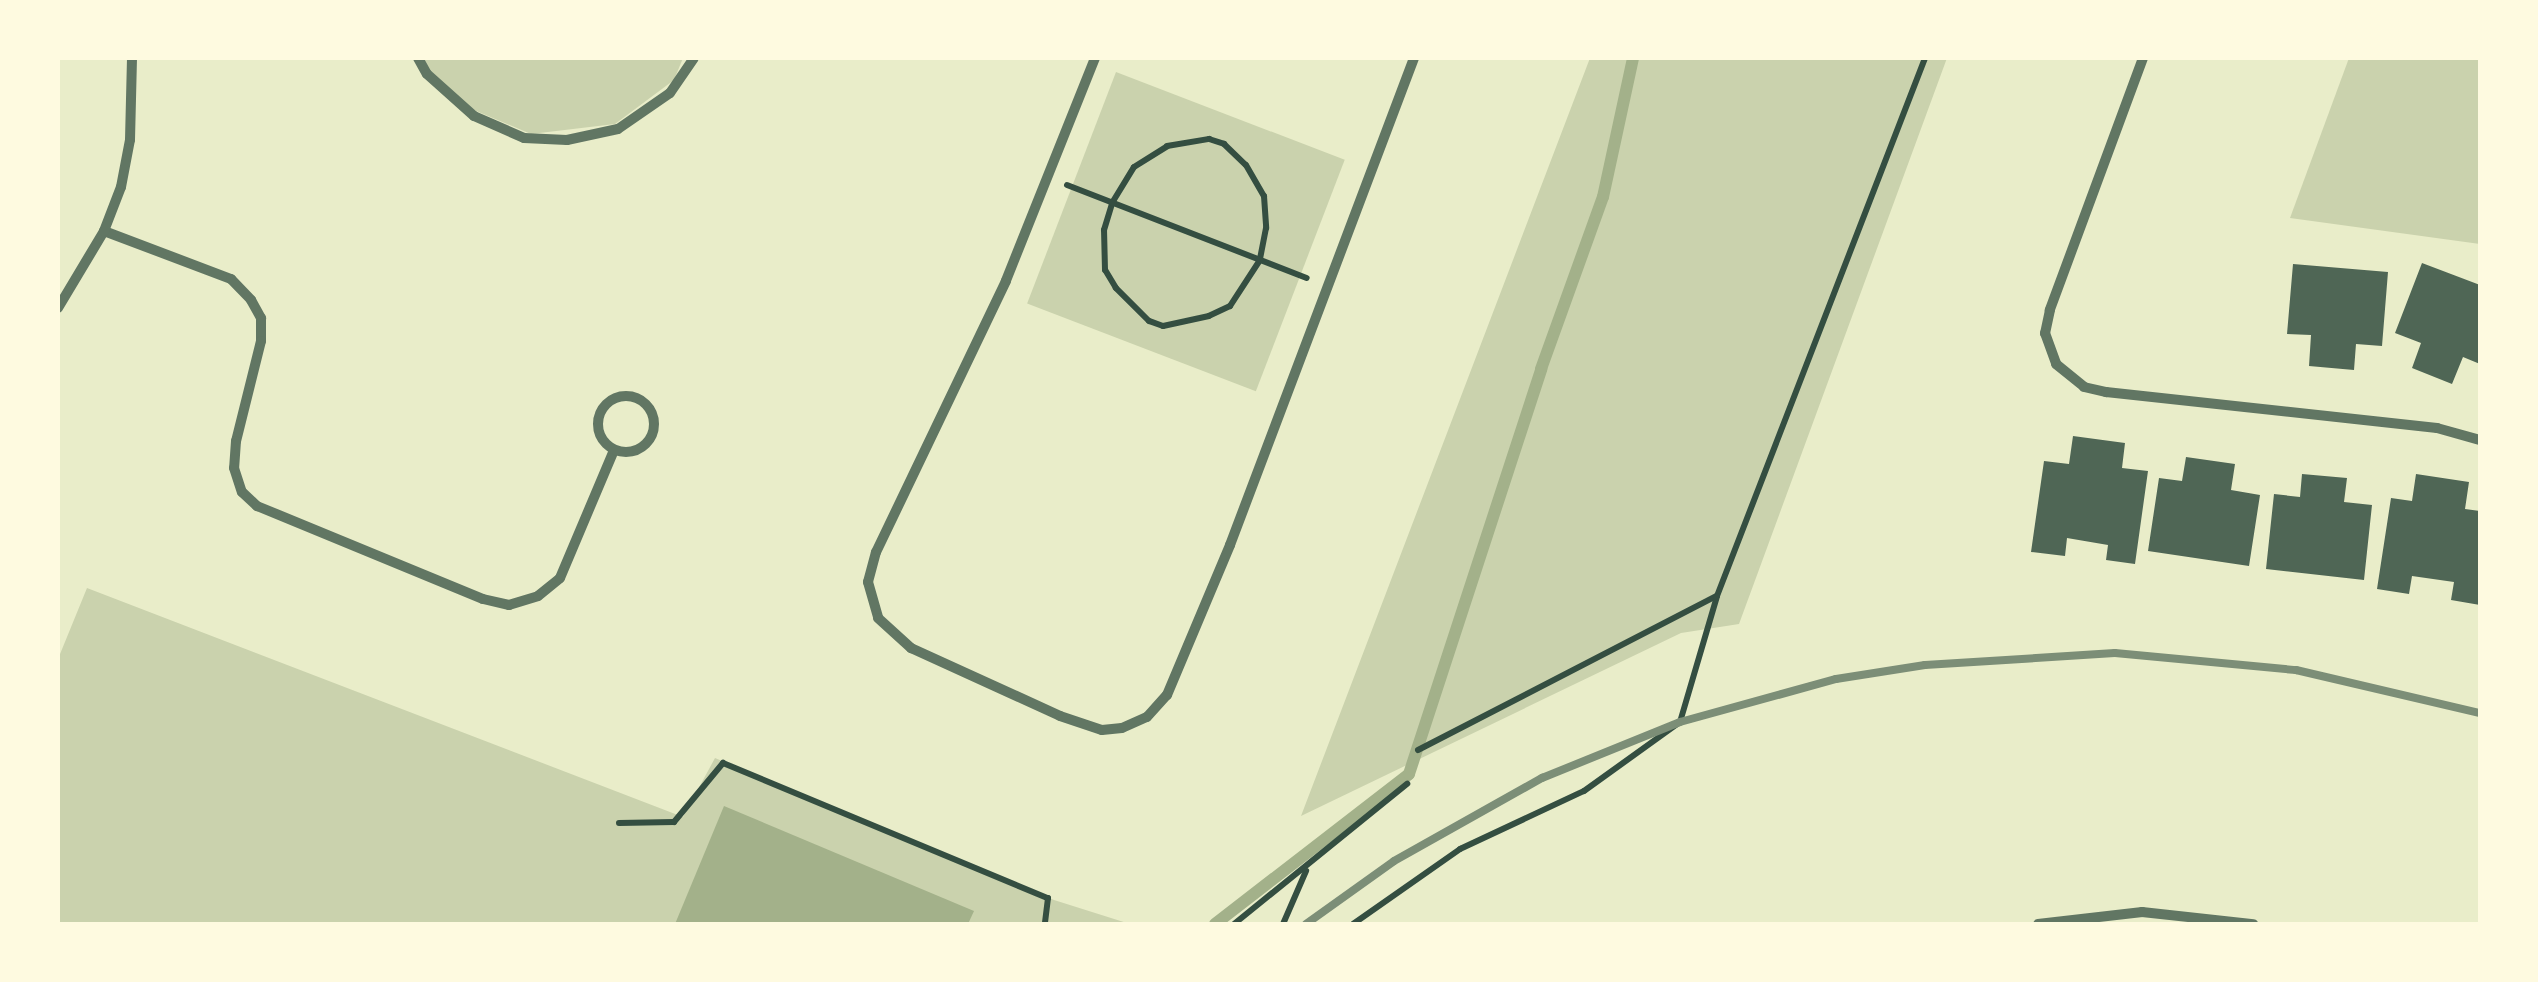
<!DOCTYPE html>
<html>
<head>
<meta charset="utf-8">
<style>
	body { margin:0 }
	#map { position:relative; width:2538px; height:982px; overflow:hidden; background:#e9edc9; font-family:Helvetica,sans-serif }
	div>[style] { position:absolute }
	[style*='--x'] { left:calc(var(--x)*1px); top:calc(var(--y)*1px); width:calc(var(--w)*1px); rotate:calc(var(--a)*1deg) }
	.green>* { inset:0; background:#cad2ad; transform-origin:0 0 }
	.water>* { inset:0; background:#a3b18a }
	.stream>* { height:12px; margin:-6px; padding:0 6px; transform-origin:6px; border-radius:6px; background:#a3b18a }
	.building>* { inset:0; background:#4f6655 }
	.path>* { height:6px; margin:-3px; padding:0 3px; transform-origin:3px; border-radius:3px; background:#344e41 }
	.minor>* { height:10px; margin:-5px; padding:0 5px; transform-origin:5px; border-radius:5px; background:#617663 }
	.minor>.ring { margin:-5px; padding:0; box-sizing:content-box; background:none; border:10px solid #617663; border-radius:50% }
	.rail>* { height:8px; margin:-4px; padding:0 4px; transform-origin:4px; border-radius:4px; background:#7c8e77 }
	span { translate:-50% -50%; white-space:nowrap; text-align:center; line-height:1.15; -webkit-text-stroke:9px #fefae0; paint-order:stroke }
	.frame { position:absolute; inset:0; border:60px solid #fefae0; pointer-events:none }
</style>
</head>
<body>
<div id="map">
	<div class="green">
		<i style="clip-path:polygon(413px 58px,683px 58px,674px 80px,615px 124px,531px 134px,462px 105px)"></i>
		<i style="clip-path:polygon(1590px 58px,1947px 58px,1739px 624px,1681px 633px,1301px 816px)"></i>
		<i style="clip-path:polygon(2349px 58px,2480px 58px,2480px 244px,2290px 218px)"></i>
		<i style="left:1116px;top:72px;width:245px;height:248px;rotate:21deg"></i>
		<i style="clip-path:polygon(87px 588px,683px 817px,715px 758px,1054px 900px,1130px 924px,58px 924px,58px 659px)"></i>
	</div>
	<div class="water">
		<i style="clip-path:polygon(724px 806px,974px 911px,968px 924px,675px 924px)"></i>
	</div>
	<div class="stream">
		<i style="--x:1215;--y:924;--w:245;--a:-37.7"></i>
		<i style="--x:1409;--y:774;--w:426;--a:-71.9"></i>
		<i style="--x:1541;--y:369;--w:183;--a:-70.2"></i>
		<i style="--x:1603;--y:197;--w:142;--a:-77.8"></i>
	</div>
	<div class="building">
		<i style="clip-path:polygon(2422px 263px,2480px 285px,2480px 364px,2463px 357px,2452px 384px,2412px 368px,2421px 343px,2395px 333px)"></i>
		<i style="clip-path:polygon(2293px 264px,2388px 272px,2382px 346px,2356px 344px,2354px 370px,2309px 366px,2311px 335px,2287px 334px)"></i>
		<i style="clip-path:polygon(2073px 436px,2125px 443px,2122px 468px,2148px 471px,2135px 564px,2106px 560px,2108px 545px,2067px 538px,2065px 556px,2031px 552px,2044px 461px,2069px 464px)"></i>
		<i style="clip-path:polygon(2186px 457px,2235px 464px,2231px 490px,2260px 495px,2249px 566px,2148px 551px,2159px 478px,2182px 481px)"></i>
		<i style="clip-path:polygon(2302px 474px,2347px 478px,2344px 502px,2372px 505px,2364px 580px,2266px 569px,2274px 494px,2300px 497px)"></i>
		<i style="clip-path:polygon(2416px 474px,2469px 482px,2465px 509px,2480px 511px,2480px 605px,2451px 600px,2454px 582px,2412px 576px,2409px 594px,2377px 589px,2391px 498px,2412px 501px)"></i>
	</div>
	<div class="path">
		<i style="--x:1209;--y:139;--w:16;--a:18"></i>
		<i style="--x:1224;--y:144;--w:30;--a:44"></i>
		<i style="--x:1246;--y:165;--w:36;--a:60"></i>
		<i style="--x:1264;--y:196;--w:32;--a:86"></i>
		<i style="--x:1266;--y:228;--w:33;--a:101"></i>
		<i style="--x:1260;--y:260;--w:55;--a:123.1"></i>
		<i style="--x:1230;--y:306;--w:23;--a:155"></i>
		<i style="--x:1209;--y:316;--w:47;--a:167.7"></i>
		<i style="--x:1163;--y:326;--w:15;--a:-160"></i>
		<i style="--x:1149;--y:321;--w:47;--a:-135"></i>
		<i style="--x:1116;--y:288;--w:21;--a:-121"></i>
		<i style="--x:1105;--y:270;--w:40;--a:-91.4"></i>
		<i style="--x:1104;--y:230;--w:28;--a:-73"></i>
		<i style="--x:1112;--y:203;--w:42;--a:-58.6"></i>
		<i style="--x:1134;--y:167;--w:39;--a:-32"></i>
		<i style="--x:1167;--y:146;--w:43;--a:-9.5"></i>
		<i style="--x:1067;--y:185;--w:257;--a:21.2"></i>
		<i style="--x:1418;--y:750;--w:336;--a:-27.3"></i>
		<i style="--x:1717;--y:596;--w:577;--a:-68.86"></i>
		<i style="--x:619;--y:823;--w:55;--a:-1"></i>
		<i style="--x:674;--y:822;--w:77;--a:-50.3"></i>
		<i style="--x:723;--y:763;--w:352;--a:22.6"></i>
		<i style="--x:1048;--y:898;--w:26;--a:97"></i>
		<i style="--x:1234;--y:924;--w:223;--a:-39"></i>
		<i style="--x:1283;--y:924;--w:58;--a:-66.5"></i>
		<i style="--x:1353;--y:924;--w:131;--a:-35"></i>
		<i style="--x:1460;--y:849;--w:137;--a:-25.1"></i>
		<i style="--x:1584;--y:791;--w:118;--a:-35.7"></i>
		<i style="--x:1680;--y:722;--w:131;--a:-73.6"></i>
	</div>
	<div class="minor">
		<i style="--x:418;--y:58;--w:18;--a:61"></i>
		<i style="--x:427;--y:74;--w:63;--a:41.8"></i>
		<i style="--x:474;--y:116;--w:55;--a:23.7"></i>
		<i style="--x:524;--y:138;--w:43;--a:2.7"></i>
		<i style="--x:567;--y:140;--w:52;--a:-12.2"></i>
		<i style="--x:618;--y:129;--w:63;--a:-34.7"></i>
		<i style="--x:670;--y:93;--w:42;--a:-55.6"></i>
		<i style="--x:1095;--y:58;--w:240;--a:111.8"></i>
		<i style="--x:1006;--y:281;--w:301;--a:115.6"></i>
		<i style="--x:876;--y:552;--w:31;--a:105"></i>
		<i style="--x:868;--y:582;--w:37;--a:74"></i>
		<i style="--x:878;--y:618;--w:45;--a:42.3"></i>
		<i style="--x:911;--y:648;--w:164;--a:24.5"></i>
		<i style="--x:1060;--y:716;--w:44;--a:18.4"></i>
		<i style="--x:1102;--y:730;--w:20;--a:-6"></i>
		<i style="--x:1122;--y:728;--w:27;--a:-24"></i>
		<i style="--x:1147;--y:717;--w:30;--a:-48"></i>
		<i style="--x:1167;--y:695;--w:163;--a:-67.2"></i>
		<i style="--x:1230;--y:545;--w:521;--a:-69.3"></i>
		<i style="--x:2143;--y:58;--w:269;--a:110.3"></i>
		<i style="--x:2050;--y:310;--w:24;--a:102"></i>
		<i style="--x:2045;--y:333;--w:33;--a:70"></i>
		<i style="--x:2056;--y:364;--w:36;--a:39"></i>
		<i style="--x:2084;--y:387;--w:23;--a:13"></i>
		<i style="--x:2106;--y:392;--w:333;--a:6.2"></i>
		<i style="--x:2437;--y:428;--w:45;--a:15.6"></i>
		<i style="--x:104;--y:231;--w:136;--a:20.7"></i>
		<i style="--x:231;--y:279;--w:29;--a:46"></i>
		<i style="--x:251;--y:300;--w:21;--a:61"></i>
		<i style="--x:261;--y:318;--w:23;--a:90"></i>
		<i style="--x:261;--y:341;--w:103;--a:104"></i>
		<i style="--x:236;--y:441;--w:27;--a:94"></i>
		<i style="--x:234;--y:468;--w:25;--a:72"></i>
		<i style="--x:242;--y:492;--w:21;--a:43"></i>
		<i style="--x:257;--y:506;--w:244;--a:22.4"></i>
		<i style="--x:483;--y:599;--w:27;--a:13"></i>
		<i style="--x:509;--y:605;--w:30;--a:-17"></i>
		<i style="--x:538;--y:596;--w:28;--a:-39"></i>
		<i style="--x:560;--y:578;--w:139;--a:-67.1"></i>
		<i style="--x:58;--y:308;--w:90;--a:-59.1"></i>
		<i style="--x:104;--y:231;--w:47;--a:-68.9"></i>
		<i style="--x:121;--y:187;--w:48;--a:-79.2"></i>
		<i style="--x:130;--y:140;--w:82;--a:-88.6"></i>
		<i class="ring" style="left:598px;top:396px;width:46px;height:46px"></i>
		<i style="--x:2038;--y:924;--w:105;--a:-6.6"></i>
		<i style="--x:2142;--y:912;--w:112;--a:6.2"></i>
	</div>
	<div class="rail">
		<i style="--x:1306;--y:924;--w:108;--a:-35.6"></i>
		<i style="--x:1394;--y:861;--w:170;--a:-29.3"></i>
		<i style="--x:1542;--y:778;--w:149;--a:-22.1"></i>
		<i style="--x:1680;--y:722;--w:162;--a:-15.4"></i>
		<i style="--x:1836;--y:679;--w:90;--a:-8.9"></i>
		<i style="--x:1925;--y:665;--w:190;--a:-3.6"></i>
		<i style="--x:2115;--y:653;--w:182;--a:5.4"></i>
		<i style="--x:2296;--y:670;--w:189;--a:13.2"></i>
	</div>
	<div class="frame"></div>
</div>
</body>
</html>
